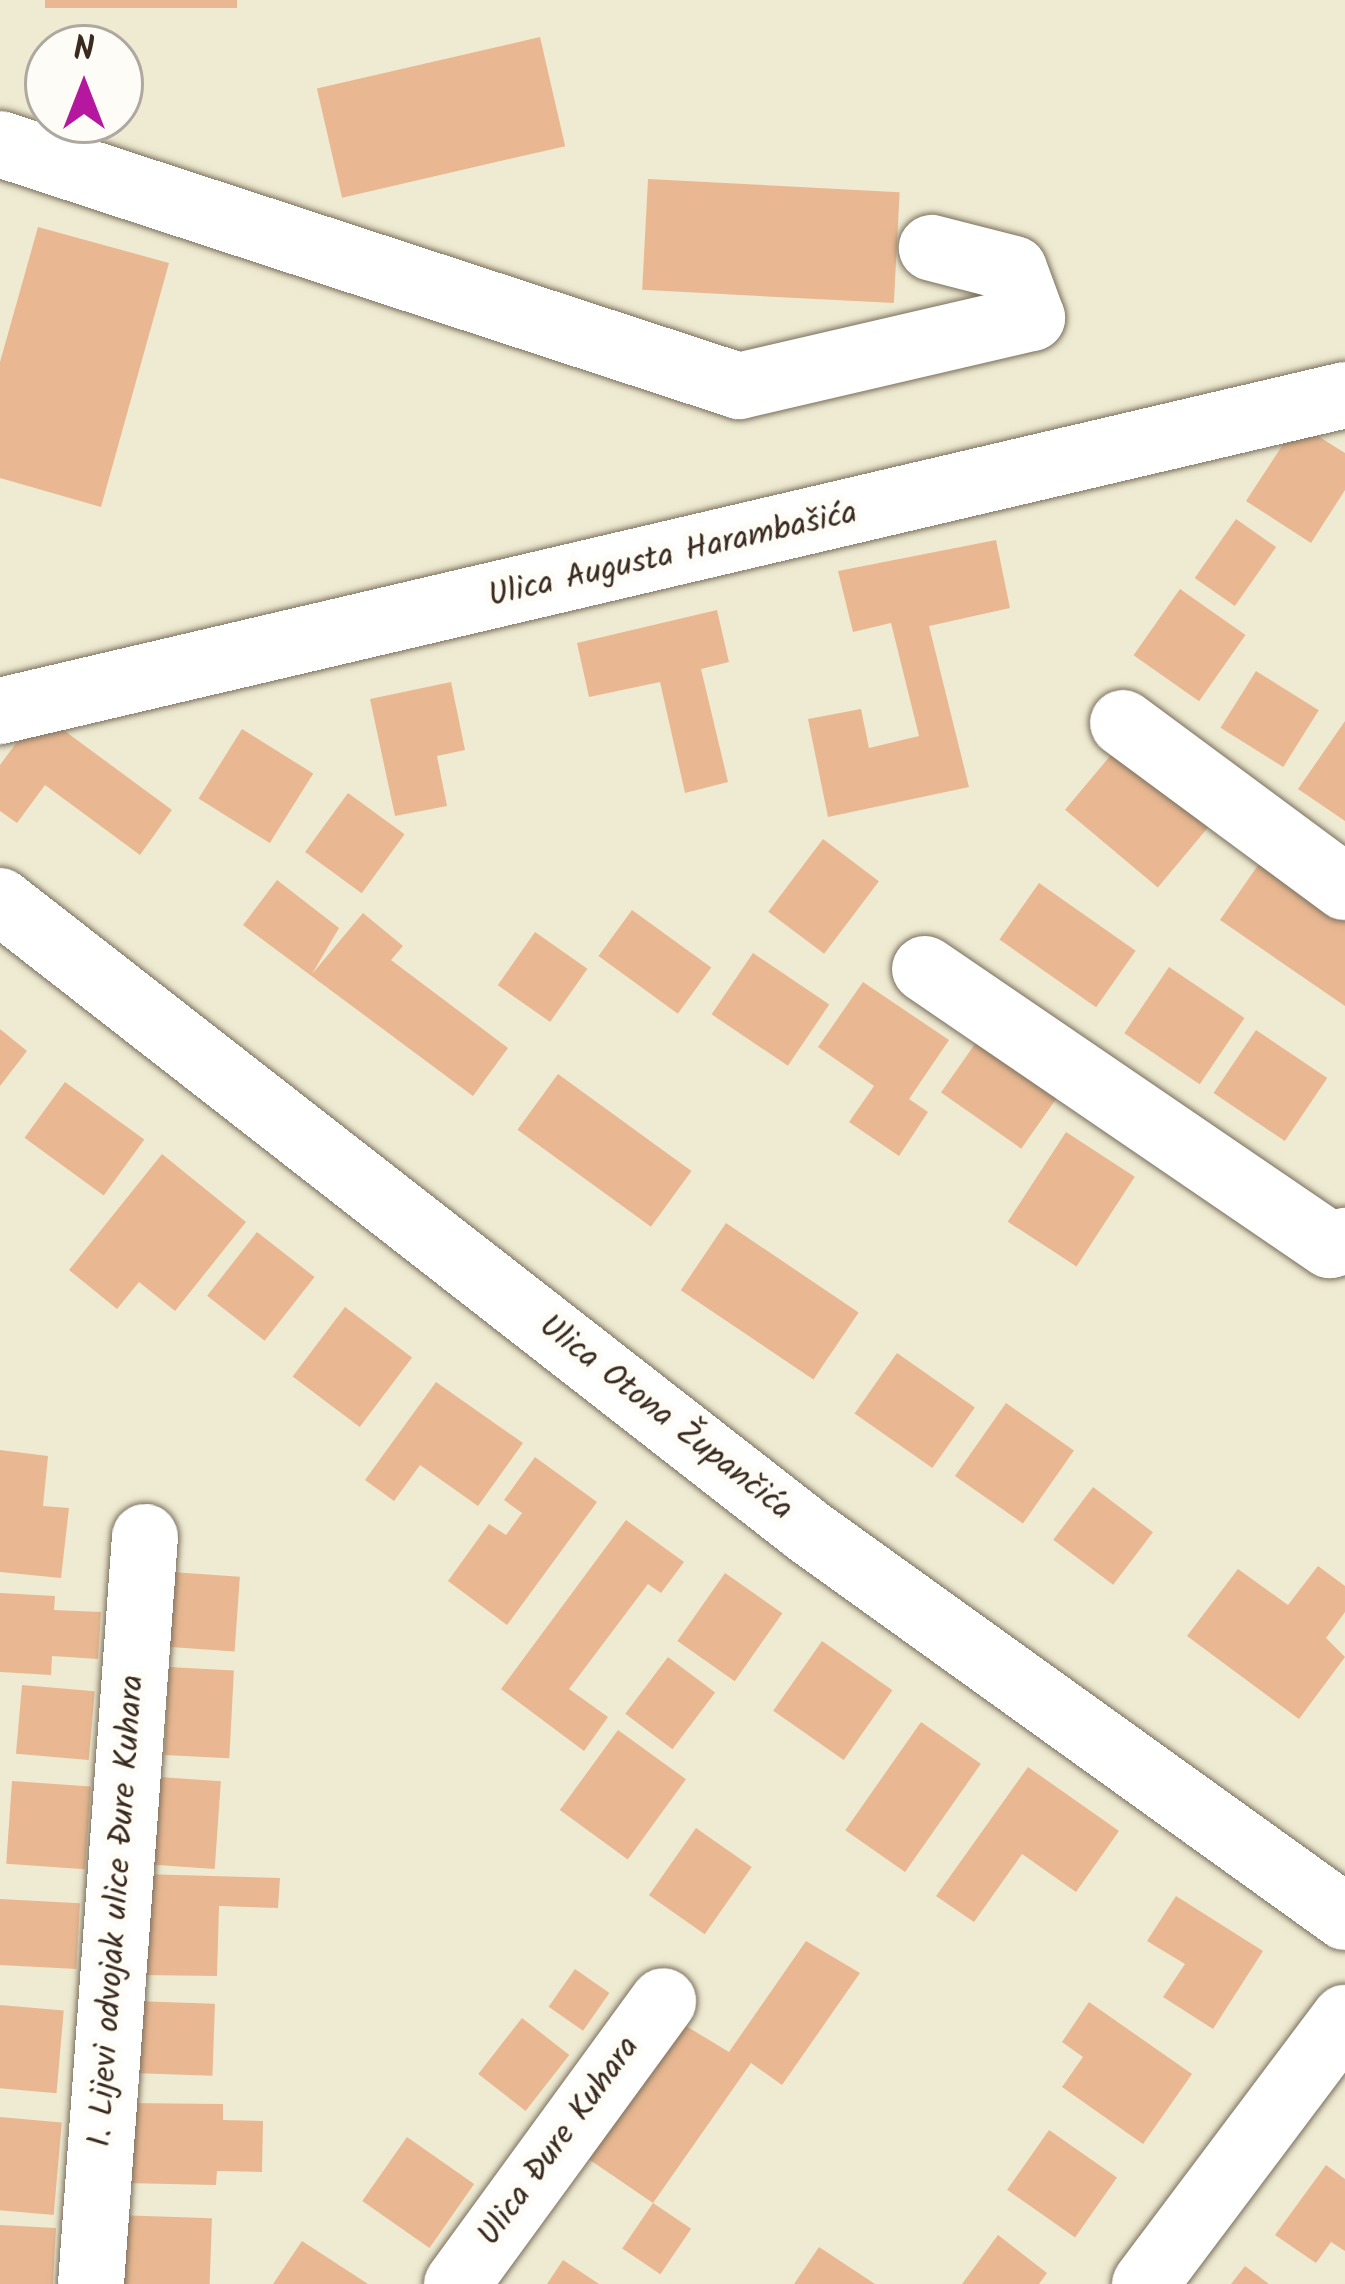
<!DOCTYPE html>
<html>
<head>
<meta charset="utf-8">
<style>
	body { margin:0 }
	#map { position:relative; width:1345px; height:2284px; overflow:hidden; background:#efebd2; font-family:Kalam,sans-serif }
	div>[style] { position:absolute }
	[style*='--x'] { left:calc(var(--x)*1px); top:calc(var(--y)*1px); width:calc(var(--w)*1px); rotate:calc(var(--a)*1deg) }
	.building>* { inset:0; background:#e9b892; transform-origin:0 0 }
	.roads { filter:drop-shadow(0 0 3px #7a6e5d) drop-shadow(0 0 3px #7a6e5d) }
	.minor>* { height:66px; margin:-33px; padding:0 33px; transform-origin:33px; border-radius:33px; background:#fff }
	span { translate:-50% -50%; white-space:nowrap; text-align:center; line-height:1.15; -webkit-text-stroke:12px #fdfcf7; paint-order:stroke }
	.street-label { font-size:33px; color:#3b2a1e }
	.north { position:absolute; left:24px; top:24px; width:120px; height:120px; box-sizing:border-box; background:#fdfcf7; border:3px solid #afa8a0; border-radius:50%; rotate:0deg; font-size:33px; font-weight:700; line-height:48px; text-align:center; color:#3b2a1e }
	.north::after { content:''; display:block; margin:auto; width:42px; height:54px; background:#b5179e; clip-path:polygon(50% 0,100% 100%,50% 72%,0 100%) }
</style>
</head>
<body>
<div id="map">
	<div class="building">
		<i style="left:45px;top:0;width:192px;height:8px"></i>
		<i style="left:540px;top:37px;width:112px;height:229px;rotate:77deg"></i>
		<i style="left:648px;top:179px;width:252px;height:111px;rotate:3deg"></i>
		<i style="clip-path:polygon(38px 227px,169px 263px,101px 507px,0 478px,0 362px)"></i>
		<i style="clip-path:polygon(1297px 423px,1345px 453px,1345px 490px,1311px 543px,1246px 501px)"></i>
		<i style="left:1236px;top:519px;width:49px;height:72px;rotate:35deg"></i>
		<i style="clip-path:polygon(996px 540px,1010px 608px,929px 626px,969px 787px,828px 817px,808px 719px,861px 709px,869px 748px,919px 736px,891px 623px,853px 632px,838px 571px)"></i>
		<i style="left:1180px;top:589px;width:80px;height:81px;rotate:35deg"></i>
		<i style="clip-path:polygon(717px 610px,729px 662px,701px 669px,728px 782px,685px 793px,660px 682px,589px 697px,577px 643px)"></i>
		<i style="left:1256px;top:671px;width:74px;height:67px;rotate:32deg"></i>
		<i style="clip-path:polygon(451px 682px,465px 750px,437px 756px,447px 806px,395px 816px,370px 699px)"></i>
		<i style="clip-path:polygon(39px 712px,172px 810px,140px 855px,45px 785px,17px 823px,0 811px,0 765px)"></i>
		<i style="clip-path:polygon(1345px 721px,1345px 821px,1298px 789px)"></i>
		<i style="left:242px;top:729px;width:84px;height:82px;rotate:32deg"></i>
		<i style="left:1121px;top:743px;width:121px;height:87px;rotate:40deg"></i>
		<i style="left:348px;top:793px;width:70px;height:73px;rotate:36deg"></i>
		<i style="left:823px;top:839px;width:70px;height:91px;rotate:37deg"></i>
		<i style="clip-path:polygon(1263px 858px,1345px 916px,1345px 1006px,1220px 920px)"></i>
		<i style="clip-path:polygon(277px 880px,339px 928px,312px 974px,363px 913px,403px 946px,391px 960px,508px 1048px,473px 1096px,243px 925px)"></i>
		<i style="left:1039px;top:883px;width:118px;height:69px;rotate:35deg"></i>
		<i style="left:632px;top:910px;width:98px;height:57px;rotate:36deg"></i>
		<i style="left:535px;top:932px;width:64px;height:65px;rotate:35deg"></i>
		<i style="left:753px;top:953px;width:92px;height:74px;rotate:34deg"></i>
		<i style="left:1169px;top:967px;width:91px;height:80px;rotate:34deg"></i>
		<i style="clip-path:polygon(863px 982px,949px 1040px,909px 1099px,928px 1112px,899px 1156px,849px 1122px,874px 1086px,818px 1047px)"></i>
		<i style="clip-path:polygon(0 1029px,27px 1051px,0 1086px)"></i>
		<i style="left:1256px;top:1030px;width:86px;height:76px;rotate:34deg"></i>
		<i style="left:984px;top:1031px;width:98px;height:75px;rotate:35deg"></i>
		<i style="left:558px;top:1074px;width:165px;height:69px;rotate:36deg"></i>
		<i style="left:65px;top:1082px;width:98px;height:69px;rotate:36deg"></i>
		<i style="left:1066px;top:1132px;width:82px;height:107px;rotate:33deg"></i>
		<i style="clip-path:polygon(162px 1154px,246px 1222px,175px 1311px,139px 1282px,117px 1309px,69px 1270px)"></i>
		<i style="left:726px;top:1223px;width:160px;height:81px;rotate:34deg"></i>
		<i style="left:257px;top:1232px;width:73px;height:81px;rotate:38deg"></i>
		<i style="left:345px;top:1307px;width:84px;height:87px;rotate:37deg"></i>
		<i style="left:897px;top:1353px;width:95px;height:74px;rotate:35deg"></i>
		<i style="clip-path:polygon(436px 1382px,523px 1443px,478px 1506px,420px 1465px,394px 1501px,365px 1480px)"></i>
		<i style="left:1006px;top:1403px;width:83px;height:89px;rotate:35deg"></i>
		<i style="clip-path:polygon(0 1450px,48px 1456px,43px 1506px,69px 1508px,61px 1578px,0 1572px)"></i>
		<i style="clip-path:polygon(535px 1457px,597px 1502px,507px 1625px,448px 1581px,489px 1524px,506px 1535px,522px 1513px,504px 1500px)"></i>
		<i style="left:1093px;top:1487px;width:75px;height:66px;rotate:37deg"></i>
		<i style="clip-path:polygon(626px 1520px,684px 1562px,661px 1593px,648px 1584px,569px 1689px,608px 1717px,584px 1751px,501px 1689px)"></i>
		<i style="clip-path:polygon(1318px 1566px,1345px 1586px,1345px 1612px,1326px 1638px,1345px 1657px,1299px 1719px,1187px 1636px,1238px 1569px,1288px 1605px)"></i>
		<i style="left:172px;top:1572px;width:68px;height:75px;rotate:4deg"></i>
		<i style="left:725px;top:1573px;width:70px;height:83px;rotate:35deg"></i>
		<i style="clip-path:polygon(0 1593px,55px 1596px,54px 1610px,101px 1612px,98px 1659px,52px 1656px,51px 1675px,0 1672px)"></i>
		<i style="left:822px;top:1641px;width:86px;height:85px;rotate:35deg"></i>
		<i style="left:668px;top:1657px;width:59px;height:71px;rotate:37deg"></i>
		<i style="left:169px;top:1667px;width:65px;height:88px;rotate:3deg"></i>
		<i style="left:22px;top:1685px;width:73px;height:69px;rotate:5deg"></i>
		<i style="left:921px;top:1722px;width:73px;height:132px;rotate:35deg"></i>
		<i style="left:618px;top:1730px;width:84px;height:99px;rotate:36deg"></i>
		<i style="clip-path:polygon(1028px 1767px,1119px 1831px,1076px 1892px,1022px 1854px,974px 1922px,936px 1896px)"></i>
		<i style="left:160px;top:1777px;width:61px;height:88px;rotate:4deg"></i>
		<i style="left:12px;top:1781px;width:79px;height:83px;rotate:4deg"></i>
		<i style="left:696px;top:1828px;width:68px;height:82px;rotate:35deg"></i>
		<i style="clip-path:polygon(142px 1874px,280px 1878px,278px 1908px,219px 1906px,217px 1976px,139px 1975px)"></i>
		<i style="clip-path:polygon(1176px 1896px,1263px 1951px,1213px 2029px,1163px 1997px,1185px 1964px,1147px 1941px)"></i>
		<i style="left:0;top:1899px;width:80px;height:66px;rotate:3deg"></i>
		<i style="clip-path:polygon(806px 1941px,860px 1973px,782px 2085px,751px 2063px,653px 2203px,587px 2158px,676px 2020px,729px 2052px)"></i>
		<i style="left:575px;top:1969px;width:42px;height:46px;rotate:35deg"></i>
		<i style="left:134px;top:2001px;width:81px;height:72px;rotate:2deg"></i>
		<i style="clip-path:polygon(1089px 2002px,1192px 2074px,1143px 2144px,1062px 2087px,1083px 2057px,1062px 2042px)"></i>
		<i style="left:0;top:2005px;width:64px;height:83px;rotate:5deg"></i>
		<i style="left:522px;top:2018px;width:60px;height:71px;rotate:38deg"></i>
		<i style="clip-path:polygon(125px 2103px,223px 2104px,223px 2120px,263px 2121px,262px 2172px,217px 2171px,216px 2185px,123px 2183px)"></i>
		<i style="left:0;top:2117px;width:62px;height:93px;rotate:5deg"></i>
		<i style="left:1049px;top:2130px;width:83px;height:73px;rotate:35deg"></i>
		<i style="left:407px;top:2137px;width:82px;height:78px;rotate:35deg"></i>
		<i style="clip-path:polygon(1326px 2165px,1345px 2179px,1345px 2251px,1331px 2242px,1316px 2263px,1275px 2235px)"></i>
		<i style="left:653px;top:2203px;width:46px;height:55px;rotate:34deg"></i>
		<i style="left:116px;top:2215px;width:96px;height:69px;rotate:2deg"></i>
		<i style="left:0;top:2225px;width:56px;height:59px;rotate:3deg"></i>
		<i style="clip-path:polygon(998px 2235px,1047px 2273px,1039px 2284px,962px 2284px)"></i>
		<i style="clip-path:polygon(302px 2241px,368px 2284px,273px 2284px)"></i>
		<i style="clip-path:polygon(819px 2247px,875px 2284px,794px 2284px)"></i>
		<i style="clip-path:polygon(563px 2260px,599px 2284px,547px 2284px)"></i>
		<i style="clip-path:polygon(1245px 2266px,1269px 2284px,1231px 2284px)"></i>
	</div>
	<div class="roads">
		<div class="minor">
			<i style="--x:0;--y:144;--w:778;--a:18.13"></i>
			<i style="--x:739;--y:386;--w:301;--a:-13.1"></i>
			<i style="--x:1032;--y:318;--w:52;--a:-110.2"></i>
			<i style="--x:1014;--y:269;--w:85;--a:-165.6"></i>
			<i style="--x:0;--y:711;--w:1382;--a:-13.22"></i>
			<i style="--x:1123;--y:723;--w:276;--a:36.5"></i>
			<i style="--x:0;--y:901;--w:1026;--a:37.95"></i>
			<i style="--x:809;--y:1532;--w:660;--a:35.69"></i>
			<i style="--x:925;--y:969;--w:490;--a:34.3"></i>
			<i style="--x:1330;--y:1245;--w:16;--a:-15"></i>
			<i style="--x:91;--y:2284;--w:749;--a:-85.87"></i>
			<i style="--x:457;--y:2284;--w:350;--a:-53.9"></i>
			<i style="--x:1145;--y:2284;--w:333;--a:-53.1"></i>
		</div>
	</div>
	<div class="street-label">
		<span style="left:673px;top:556px;rotate:-13deg">Ulica Augusta Harambašića</span>
		<span style="left:665px;top:1419px;rotate:38deg">Ulica Otona Župančića</span>
		<span style="left:118px;top:1911px;rotate:-86deg">I. Lijevi odvojak ulice Đure Kuhara</span>
		<span style="left:560px;top:2142px;rotate:-54deg">Ulica Đure Kuhara</span>
	</div>
	<div class="north">N</div>
</div>
</body>
</html>
